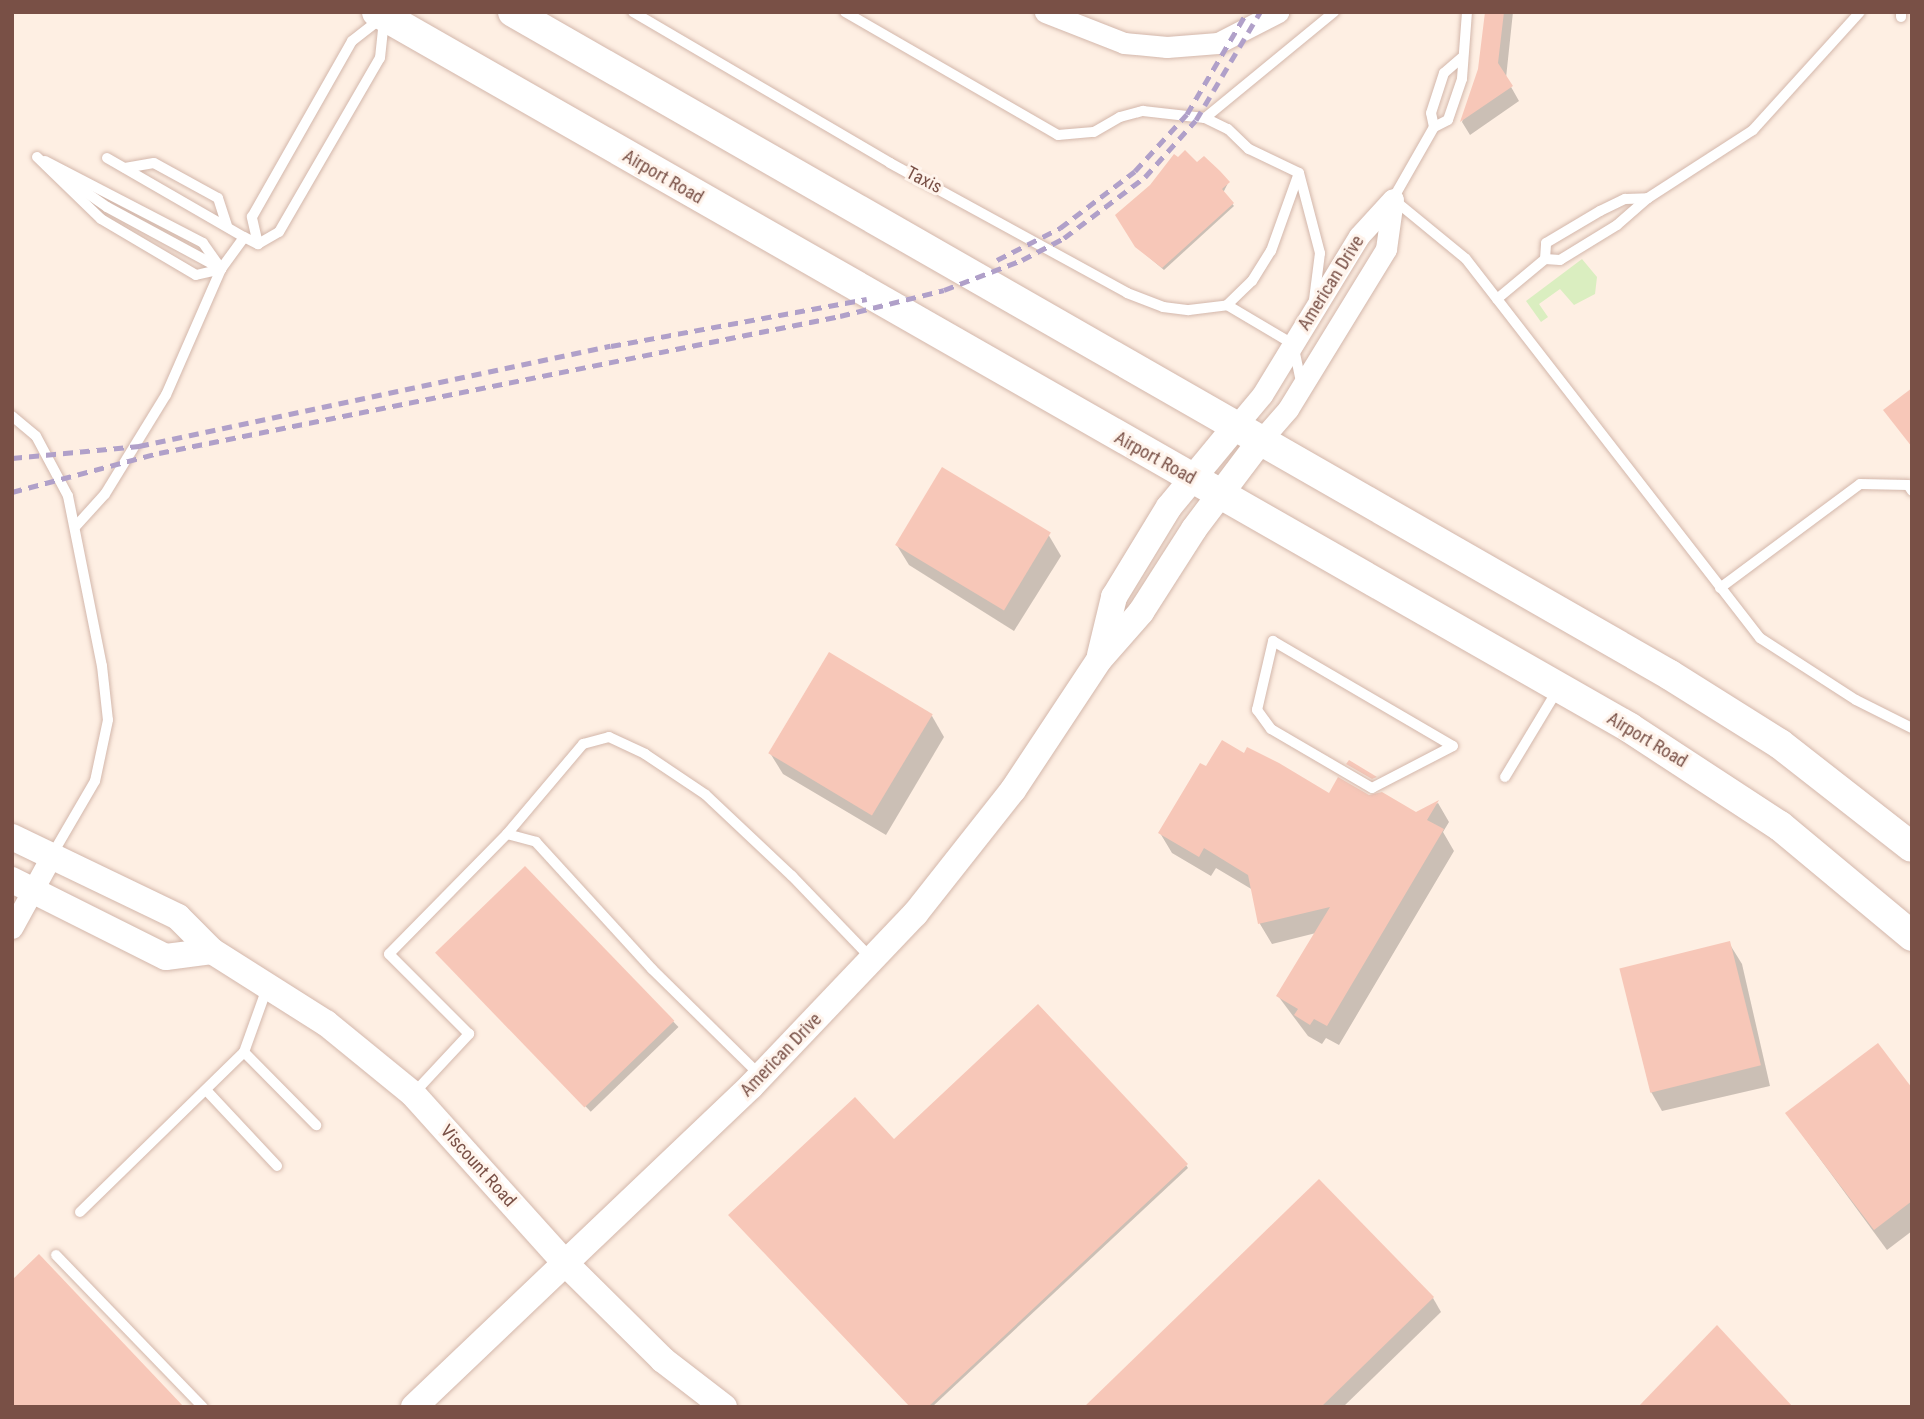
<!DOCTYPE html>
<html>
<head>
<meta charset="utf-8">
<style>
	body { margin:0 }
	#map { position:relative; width:1924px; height:1419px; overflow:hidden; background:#feefe3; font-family:"Roboto Condensed",sans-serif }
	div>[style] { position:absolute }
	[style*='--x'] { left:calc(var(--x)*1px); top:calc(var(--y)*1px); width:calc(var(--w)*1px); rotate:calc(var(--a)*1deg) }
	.green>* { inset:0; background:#daeec0 }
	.shadow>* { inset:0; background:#0003; transform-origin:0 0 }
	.building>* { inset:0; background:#f7c7b8; transform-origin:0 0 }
	.roads { filter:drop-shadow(0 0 2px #d3b7ab) drop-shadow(0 0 2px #d3b7ab) }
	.service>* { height:10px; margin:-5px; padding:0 5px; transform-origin:5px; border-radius:5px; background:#fff }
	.minor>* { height:21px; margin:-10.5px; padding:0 10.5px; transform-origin:10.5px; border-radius:10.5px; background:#fff }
	.tertiary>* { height:26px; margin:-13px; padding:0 13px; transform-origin:13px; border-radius:13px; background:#fff }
	.secondary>* { height:30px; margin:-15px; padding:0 15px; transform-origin:15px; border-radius:15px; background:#fff }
	.rail>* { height:5px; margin-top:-2.5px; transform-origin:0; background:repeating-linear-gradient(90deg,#b0a0c9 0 10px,transparent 0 17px) }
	span { translate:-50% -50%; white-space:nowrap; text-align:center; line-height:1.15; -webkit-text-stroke:6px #fff4ec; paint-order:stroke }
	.street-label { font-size:18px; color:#795046 }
	.frame { position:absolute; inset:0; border:14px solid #795046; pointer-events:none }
</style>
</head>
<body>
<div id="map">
	<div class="green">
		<i style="clip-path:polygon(1582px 259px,1597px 277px,1595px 294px,1574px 305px,1560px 289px,1539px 304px,1548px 317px,1541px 322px,1526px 301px)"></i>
	</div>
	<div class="shadow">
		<i style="clip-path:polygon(1486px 12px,1513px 12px,1506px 78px,1519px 101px,1470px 135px,1462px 122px,1480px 69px)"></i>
		<i style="clip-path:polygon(1197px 164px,1228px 183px,1223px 193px,1234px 206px,1164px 270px,1139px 249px)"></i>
		<i style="clip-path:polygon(1048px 534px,1061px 556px,1014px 631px,909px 565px,896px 544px)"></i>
		<i style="clip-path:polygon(932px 716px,944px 737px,886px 835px,783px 774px,770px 753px)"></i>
		<i style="clip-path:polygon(1244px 755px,1329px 795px,1368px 797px,1416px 814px,1438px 803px,1449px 822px,1443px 832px,1454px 851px,1339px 1045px,1326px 1038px,1322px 1044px,1308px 1036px,1278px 996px,1316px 933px,1272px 944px,1260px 924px,1253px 890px,1216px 868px,1211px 876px,1172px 853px,1160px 833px,1206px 769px)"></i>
		<i style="left:525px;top:868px;width:221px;height:122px;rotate:46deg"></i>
		<i style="clip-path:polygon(1729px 943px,1742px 964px,1770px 1086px,1662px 1111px,1650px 1090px)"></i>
		<i style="clip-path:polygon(1912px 1091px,1912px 1231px,1887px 1250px,1787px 1114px)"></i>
		<i style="clip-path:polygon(894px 1141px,1186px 1165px,1188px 1168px,932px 1407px,911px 1407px)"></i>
		<i style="clip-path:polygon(1433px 1298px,1441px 1312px,1343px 1407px,1086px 1407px)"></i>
	</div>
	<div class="building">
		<i style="clip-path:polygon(1485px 12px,1504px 12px,1498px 63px,1513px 86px,1460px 122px,1478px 69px)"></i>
		<i style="clip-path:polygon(1185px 150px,1197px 162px,1204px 156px,1220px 171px,1230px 182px,1222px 189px,1234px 203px,1162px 268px,1135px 247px,1115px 215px,1150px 185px,1174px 154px,1178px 157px)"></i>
		<i style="clip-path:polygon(1912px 388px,1912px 447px,1883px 410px)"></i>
		<i style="left:942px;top:467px;width:127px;height:91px;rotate:31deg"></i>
		<i style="left:829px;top:652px;width:121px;height:118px;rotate:31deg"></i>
		<i style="clip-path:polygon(1222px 740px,1244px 753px,1247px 747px,1279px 763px,1329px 793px,1338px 777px,1369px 795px,1382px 792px,1416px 812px,1439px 800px,1427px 820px,1444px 829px,1327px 1026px,1314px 1019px,1310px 1025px,1294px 1015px,1298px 1009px,1276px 996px,1330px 907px,1258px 924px,1248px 875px,1204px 848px,1199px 857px,1158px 833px,1200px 763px,1206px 766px)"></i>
		<i style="clip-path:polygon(1349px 760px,1377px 777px,1372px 779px,1346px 764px)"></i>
		<i style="left:525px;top:866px;width:215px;height:125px;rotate:46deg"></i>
		<i style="left:1730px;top:941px;width:128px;height:114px;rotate:76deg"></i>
		<i style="clip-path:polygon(1038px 1004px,1188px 1164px,928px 1407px,910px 1407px,728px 1215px,855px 1097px,894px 1139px)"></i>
		<i style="clip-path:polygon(1878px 1043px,1912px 1088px,1912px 1201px,1874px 1230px,1785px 1113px)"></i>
		<i style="clip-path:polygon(1319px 1179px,1434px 1297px,1321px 1407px,1084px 1407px)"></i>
		<i style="clip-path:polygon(39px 1254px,184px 1407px,12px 1407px,12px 1280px)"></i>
		<i style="clip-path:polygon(1717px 1325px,1793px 1407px,1638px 1407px)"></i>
	</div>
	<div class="roads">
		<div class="service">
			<i style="--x:633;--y:12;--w:298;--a:30.4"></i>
			<i style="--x:890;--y:163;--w:270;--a:28.7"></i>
			<i style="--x:1127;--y:293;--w:39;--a:21"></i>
			<i style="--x:1163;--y:307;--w:26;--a:7"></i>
			<i style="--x:1189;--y:310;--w:38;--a:-7"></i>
			<i style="--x:1227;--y:305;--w:35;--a:-44"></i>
			<i style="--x:1252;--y:281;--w:36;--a:-58"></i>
			<i style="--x:1271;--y:251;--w:83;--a:-70.3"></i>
			<i style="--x:845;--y:12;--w:246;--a:30"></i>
			<i style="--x:1058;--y:135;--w:36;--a:-5"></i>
			<i style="--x:1094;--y:132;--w:30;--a:-30"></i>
			<i style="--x:1120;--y:117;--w:24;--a:-15"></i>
			<i style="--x:1143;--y:111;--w:62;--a:6.4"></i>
			<i style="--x:1205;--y:118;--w:25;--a:26"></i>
			<i style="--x:1228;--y:129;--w:29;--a:44"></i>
			<i style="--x:1249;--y:149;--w:55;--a:25.6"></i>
			<i style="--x:1467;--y:12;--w:67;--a:94.3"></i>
			<i style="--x:1462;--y:79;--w:43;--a:108.9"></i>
			<i style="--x:1448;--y:120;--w:16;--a:153"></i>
			<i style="--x:1434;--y:127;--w:83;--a:119.7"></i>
			<i style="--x:1393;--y:199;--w:94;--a:39.4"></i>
			<i style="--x:1466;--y:259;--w:480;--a:52.2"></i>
			<i style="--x:1760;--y:638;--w:114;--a:32.9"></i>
			<i style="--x:1856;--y:700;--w:63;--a:26.6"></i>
			<i style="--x:1901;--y:12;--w:5;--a:90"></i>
			<i style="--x:1205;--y:118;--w:167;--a:-39.4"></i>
			<i style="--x:1434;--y:127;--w:14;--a:-102"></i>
			<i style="--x:1431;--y:113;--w:42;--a:-72"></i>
			<i style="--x:1444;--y:73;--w:23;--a:-41"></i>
			<i style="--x:37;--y:157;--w:89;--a:44.1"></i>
			<i style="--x:101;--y:219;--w:110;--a:30.5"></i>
			<i style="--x:196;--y:275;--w:26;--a:-13"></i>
			<i style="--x:107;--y:158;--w:158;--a:30"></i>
			<i style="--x:45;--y:161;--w:178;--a:27.4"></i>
			<i style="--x:203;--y:243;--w:32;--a:55"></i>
			<i style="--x:125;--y:168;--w:29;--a:-10"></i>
			<i style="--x:154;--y:163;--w:73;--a:28.7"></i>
			<i style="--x:218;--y:198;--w:29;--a:72"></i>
			<i style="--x:1299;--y:173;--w:83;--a:75.3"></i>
			<i style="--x:1320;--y:253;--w:47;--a:97.3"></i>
			<i style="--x:67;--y:179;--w:49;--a:35"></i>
			<i style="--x:107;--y:207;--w:124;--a:28.4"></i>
			<i style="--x:258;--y:244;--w:28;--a:-103"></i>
			<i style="--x:252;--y:217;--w:202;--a:-60.4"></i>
			<i style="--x:352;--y:41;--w:39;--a:-38"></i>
			<i style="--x:258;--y:244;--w:24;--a:-30"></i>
			<i style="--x:279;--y:232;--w:201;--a:-59.9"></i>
			<i style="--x:380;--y:58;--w:39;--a:-84"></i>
			<i style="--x:1545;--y:259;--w:16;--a:-86"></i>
			<i style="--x:1546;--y:243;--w:63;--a:-30.7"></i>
			<i style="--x:1600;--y:211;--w:28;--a:-26"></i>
			<i style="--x:1625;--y:199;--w:23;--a:-2"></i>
			<i style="--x:1497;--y:299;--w:62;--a:-39.8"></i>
			<i style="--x:1545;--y:259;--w:15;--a:4"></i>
			<i style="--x:1560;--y:260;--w:67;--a:-31.6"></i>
			<i style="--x:1617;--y:225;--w:41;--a:-41.1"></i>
			<i style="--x:1648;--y:198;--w:125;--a:-32.9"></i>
			<i style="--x:1753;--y:130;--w:159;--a:-47.8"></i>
			<i style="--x:1227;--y:305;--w:77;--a:30.6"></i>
			<i style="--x:1293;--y:344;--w:40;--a:78"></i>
			<i style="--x:12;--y:416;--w:31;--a:40"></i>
			<i style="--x:36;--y:436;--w:68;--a:61.9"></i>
			<i style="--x:68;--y:496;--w:173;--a:78.7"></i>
			<i style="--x:102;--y:666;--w:54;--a:83.7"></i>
			<i style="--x:108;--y:720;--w:62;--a:102"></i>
			<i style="--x:95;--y:781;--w:86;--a:120.2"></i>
			<i style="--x:76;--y:526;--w:43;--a:-47.8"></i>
			<i style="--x:105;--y:494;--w:116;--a:-58.4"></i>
			<i style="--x:166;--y:395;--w:137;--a:-66.4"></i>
			<i style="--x:221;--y:269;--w:39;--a:-54"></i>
			<i style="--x:244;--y:237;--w:16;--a:27"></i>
			<i style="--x:1720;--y:588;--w:174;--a:-36.6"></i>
			<i style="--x:1860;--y:484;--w:48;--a:1.2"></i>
			<i style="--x:1908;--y:485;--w:7;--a:56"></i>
			<i style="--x:1273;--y:641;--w:208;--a:30.3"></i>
			<i style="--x:1453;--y:746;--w:91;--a:152.6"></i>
			<i style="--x:1372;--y:788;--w:117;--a:-149.7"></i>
			<i style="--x:1271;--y:729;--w:24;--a:-126"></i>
			<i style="--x:1257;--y:710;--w:71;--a:-76.9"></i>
			<i style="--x:1505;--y:777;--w:103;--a:-58.9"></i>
			<i style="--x:507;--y:834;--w:118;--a:-49.8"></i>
			<i style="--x:583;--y:744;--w:27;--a:-15"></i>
			<i style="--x:609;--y:737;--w:40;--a:25"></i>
			<i style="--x:645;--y:754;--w:73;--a:33.9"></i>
			<i style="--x:706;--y:795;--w:118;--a:43.3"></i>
			<i style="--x:792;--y:876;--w:114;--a:46.1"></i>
			<i style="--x:244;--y:1052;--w:103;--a:45.4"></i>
			<i style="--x:206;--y:1090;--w:104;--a:46.9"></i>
			<i style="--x:414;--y:1093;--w:81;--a:-47"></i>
			<i style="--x:469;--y:1034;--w:113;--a:-135"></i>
			<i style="--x:389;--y:954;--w:168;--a:-45.5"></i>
			<i style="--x:507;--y:834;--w:30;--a:15"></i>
			<i style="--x:536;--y:842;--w:172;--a:47.6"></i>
			<i style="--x:652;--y:969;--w:153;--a:44.5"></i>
			<i style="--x:80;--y:1212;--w:229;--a:-44.3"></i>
			<i style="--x:244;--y:1052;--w:68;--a:-70.2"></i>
			<i style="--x:56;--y:1255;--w:211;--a:46"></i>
		</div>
		<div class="minor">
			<i style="--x:1045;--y:12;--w:85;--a:21.4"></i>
			<i style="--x:1124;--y:43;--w:43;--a:5.3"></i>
			<i style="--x:1167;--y:47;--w:51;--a:-4.5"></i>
			<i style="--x:1218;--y:43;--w:68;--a:-27.3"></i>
			<i style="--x:1236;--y:426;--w:40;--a:-50"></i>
			<i style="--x:1262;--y:395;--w:186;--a:-58.6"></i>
			<i style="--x:1359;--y:236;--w:50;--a:-47.4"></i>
			<i style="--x:1261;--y:440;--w:41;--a:-48.9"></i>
			<i style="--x:1288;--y:409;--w:188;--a:-58.5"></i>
			<i style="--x:1386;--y:249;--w:50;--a:-82"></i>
			<i style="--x:12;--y:928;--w:83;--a:-61.3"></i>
		</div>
		<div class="tertiary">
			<i style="--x:1100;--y:655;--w:60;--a:-76.4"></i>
			<i style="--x:1114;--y:597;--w:105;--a:-58.6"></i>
			<i style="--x:1169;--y:507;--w:105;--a:-50.4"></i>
			<i style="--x:12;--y:837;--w:184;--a:25.7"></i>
			<i style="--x:178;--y:917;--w:48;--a:45"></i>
			<i style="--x:212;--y:951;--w:135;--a:32.3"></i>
			<i style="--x:326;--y:1023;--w:112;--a:39.2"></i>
			<i style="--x:413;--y:1094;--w:227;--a:48"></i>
			<i style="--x:565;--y:1263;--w:138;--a:44.7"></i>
			<i style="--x:663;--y:1360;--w:77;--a:37.6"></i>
			<i style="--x:12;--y:880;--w:172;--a:26.6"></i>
			<i style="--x:166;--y:957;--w:46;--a:-7.4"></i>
			<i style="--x:414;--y:1407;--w:465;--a:-43.6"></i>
			<i style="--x:751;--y:1086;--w:238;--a:-46.4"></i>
			<i style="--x:915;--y:914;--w:158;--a:-51.7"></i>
			<i style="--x:1013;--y:790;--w:156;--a:-56.5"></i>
			<i style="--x:1099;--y:660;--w:64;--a:-48.8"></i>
			<i style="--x:1141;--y:612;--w:98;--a:-57.4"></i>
			<i style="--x:1194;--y:529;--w:111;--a:-53"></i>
		</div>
		<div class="secondary">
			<i style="--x:377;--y:12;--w:1443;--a:29.74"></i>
			<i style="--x:1630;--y:728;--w:179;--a:33.2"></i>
			<i style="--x:1780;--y:826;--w:172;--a:39.8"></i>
			<i style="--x:513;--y:12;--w:1333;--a:29.81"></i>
			<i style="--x:1670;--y:675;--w:130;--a:32.1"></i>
			<i style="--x:1780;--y:744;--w:167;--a:38"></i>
		</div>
	</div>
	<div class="rail">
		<i style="--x:997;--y:260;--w:71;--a:-26.9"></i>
		<i style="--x:1060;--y:228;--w:94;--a:-37.2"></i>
		<i style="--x:1135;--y:171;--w:77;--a:-47.6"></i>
		<i style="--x:1187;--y:114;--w:118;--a:-59.5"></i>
		<i style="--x:12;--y:458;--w:128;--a:-5.4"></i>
		<i style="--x:139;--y:446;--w:482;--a:-12"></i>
		<i style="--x:611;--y:346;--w:260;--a:-10.4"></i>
		<i style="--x:12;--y:492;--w:152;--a:-14.9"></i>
		<i style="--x:159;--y:453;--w:695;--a:-11.37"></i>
		<i style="--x:840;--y:316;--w:107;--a:-14"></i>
		<i style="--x:944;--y:290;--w:84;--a:-21"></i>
		<i style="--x:1022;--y:260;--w:47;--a:-27.6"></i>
		<i style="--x:1064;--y:238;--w:101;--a:-37"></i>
		<i style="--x:1145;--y:177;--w:76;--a:-48.2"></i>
		<i style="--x:1196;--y:120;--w:126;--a:-59.3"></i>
	</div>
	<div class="street-label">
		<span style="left:663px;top:177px;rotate:30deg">Airport Road</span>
		<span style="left:924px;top:180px;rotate:27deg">Taxis</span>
		<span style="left:1331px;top:283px;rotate:-58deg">American Drive</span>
		<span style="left:1155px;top:458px;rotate:29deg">Airport Road</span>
		<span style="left:1647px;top:740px;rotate:31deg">Airport Road</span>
		<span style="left:781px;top:1055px;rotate:-46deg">American Drive</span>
		<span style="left:478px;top:1166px;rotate:48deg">Viscount Road</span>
	</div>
	<div class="frame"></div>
</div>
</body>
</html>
